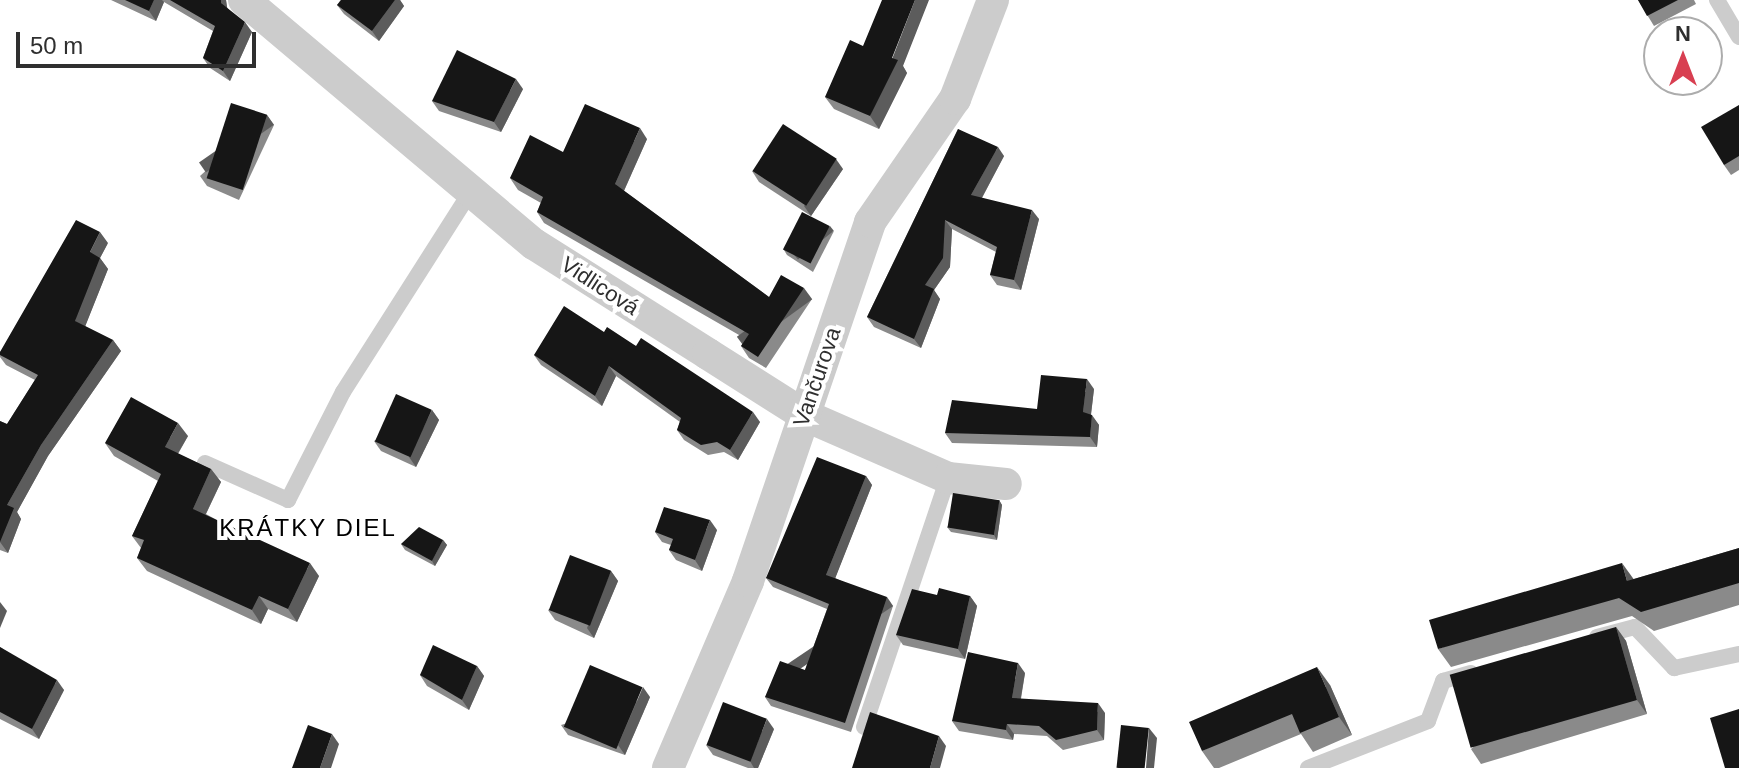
<!DOCTYPE html>
<html>
<head>
<meta charset="utf-8">
<style>
	body { margin:0 }
	#map { position:relative; width:1739px; height:768px; overflow:hidden; background:#fff; font-family:Arial,sans-serif }
	div>[style] { position:absolute }
	[style*='--x'] { left:calc(var(--x)*1px); top:calc(var(--y)*1px); width:calc(var(--w)*1px); rotate:calc(var(--a)*1deg) }
	.lane>* { height:16px; margin:-8px; padding:0 8px; transform-origin:8px; border-radius:8px; background:#ccc }
	.street>* { height:32px; margin:-16px; padding:0 16px; transform-origin:16px; border-radius:16px; background:#ccc }
	.wall>* { inset:0; background:#8a8a8a }
	.shaded-wall>* { inset:0; background:#5c5c5c; transform-origin:0 0 }
	.building>* { inset:0; background:#161616; transform-origin:0 0 }
	span { translate:-50% -50%; white-space:nowrap; text-align:center; line-height:1.15; -webkit-text-stroke:8px #fff; paint-order:stroke }
	.street-label { font-size:22px; color:#2f2f2f }
	.neighbourhood-label { font-size:24px; color:#000; letter-spacing:2px }
	.north { position:absolute; left:1643px; top:16px; width:80px; height:80px; box-sizing:border-box; background:#fff; border:2px solid #acacac; border-radius:50%; rotate:0deg; font-size:22px; font-weight:700; line-height:32px; text-align:center; color:#2f2f2f }
	.north::after { content:''; display:block; margin:auto; width:28px; height:36px; background:#d83f51; clip-path:polygon(50% 0,100% 100%,50% 72%,0 100%) }
	.scale { position:absolute; left:16px; top:32px; width:240px; height:36px; box-sizing:border-box; border:4px solid #2f2f2f; border-top:0; padding-left:10px; font-size:24px; line-height:28px; white-space:nowrap; color:#2f2f2f; -webkit-text-stroke:6px #fff; paint-order:stroke }
</style>
</head>
<body>
<div id="map">
	<div class="lane">
		<i style="--x:1717;--y:0;--w:43;--a:59.3"></i>
		<i style="--x:205;--y:463;--w:91;--a:24"></i>
		<i style="--x:288;--y:500;--w:121;--a:-63"></i>
		<i style="--x:343;--y:392;--w:238;--a:-57.5"></i>
		<i style="--x:1597;--y:637;--w:39;--a:-15"></i>
		<i style="--x:1635;--y:627;--w:57;--a:46.4"></i>
		<i style="--x:1674;--y:668;--w:66;--a:-12.2"></i>
		<i style="--x:864;--y:727;--w:263;--a:-71.4"></i>
		<i style="--x:1308;--y:768;--w:129;--a:-21.4"></i>
		<i style="--x:1428;--y:721;--w:43;--a:-69.4"></i>
		<i style="--x:1443;--y:681;--w:29;--a:-16"></i>
	</div>
	<div class="street">
		<i style="--x:244;--y:0;--w:379;--a:40.1"></i>
		<i style="--x:534;--y:244;--w:206;--a:32.3"></i>
		<i style="--x:708;--y:354;--w:114;--a:32.4"></i>
		<i style="--x:804;--y:415;--w:157;--a:23.6"></i>
		<i style="--x:948;--y:478;--w:58;--a:5.9"></i>
		<i style="--x:668;--y:768;--w:203;--a:-66.8"></i>
		<i style="--x:748;--y:581;--w:379;--a:-71.2"></i>
		<i style="--x:870;--y:222;--w:150;--a:-55.4"></i>
		<i style="--x:955;--y:99;--w:106;--a:-69"></i>
	</div>
	<div class="wall">
		<i style="clip-path:polygon(111px 0,226px 0,227px 8px,252px 32px,230px 81px,210px 68px,203px 58px,213px 31px,164px 2px,156px 21px)"></i>
		<i style="clip-path:polygon(341px 0,400px 0,404px 6px,379px 41px,344px 14px,337px 5px)"></i>
		<i style="clip-path:polygon(1638px 0,1694px 0,1696px 4px,1654px 26px)"></i>
		<i style="clip-path:polygon(903px 66px,907px 73px,879px 129px,834px 109px,825px 97px)"></i>
		<i style="clip-path:polygon(523px 89px,501px 132px,439px 111px,432px 101px)"></i>
		<i style="clip-path:polygon(1739px 105px,1739px 170px,1731px 175px,1724px 165px)"></i>
		<i style="clip-path:polygon(267px 115px,274px 125px,239px 200px,207px 186px,200px 176px)"></i>
		<i style="clip-path:polygon(958px 129px,1004px 156px,982px 198px,1039px 219px,1021px 290px,997px 285px,990px 275px,996px 252px,952px 229px,950px 267px,934px 290px,940px 299px,921px 348px,874px 327px,867px 317px)"></i>
		<i style="clip-path:polygon(647px 139px,624px 191px,769px 297px,812px 299px,766px 368px,749px 358px,741px 346px,746px 339px,544px 223px,537px 212px,541px 203px,518px 190px,510px 178px,563px 152px)"></i>
		<i style="clip-path:polygon(843px 169px,811px 216px,759px 182px,752px 171px)"></i>
		<i style="clip-path:polygon(834px 231px,813px 272px,787px 255px,784px 250px)"></i>
		<i style="clip-path:polygon(108px 243px,100px 258px,108px 269px,85px 326px,113px 340px,121px 351px,48px 456px,17px 512px,21px 519px,8px 553px,0 550px,0 421px,7px 424px,35px 380px,6px 365px,0 357px,0 352px)"></i>
		<i style="clip-path:polygon(604px 332px,636px 346px,760px 422px,738px 460px,724px 452px,708px 455px,684px 440px,677px 430px,680px 422px,616px 376px,602px 406px,541px 365px,534px 355px)"></i>
		<i style="clip-path:polygon(1094px 389px,1091px 415px,1099px 425px,1097px 447px,952px 443px,945px 433px,1037px 409px)"></i>
		<i style="clip-path:polygon(432px 410px,439px 420px,416px 467px,381px 451px,374px 441px)"></i>
		<i style="clip-path:polygon(188px 436px,178px 454px,211px 469px,221px 482px,206px 514px,319px 576px,297px 622px,268px 609px,261px 624px,147px 571px,137px 558px,141px 548px,132px 536px,158px 481px,114px 456px,105px 443px)"></i>
		<i style="clip-path:polygon(866px 476px,872px 485px,835px 578px,893px 606px,851px 732px,771px 706px,765px 697px,805px 670px,827px 609px,773px 587px,766px 578px)"></i>
		<i style="clip-path:polygon(999px 500px,1002px 505px,997px 540px,951px 532px,947px 527px)"></i>
		<i style="clip-path:polygon(717px 530px,702px 571px,676px 560px,669px 550px,671px 545px,662px 542px,655px 532px)"></i>
		<i style="clip-path:polygon(443px 540px,447px 545px,435px 566px,405px 550px,401px 544px)"></i>
		<i style="clip-path:polygon(1739px 548px,1739px 605px,1654px 631px,1632px 616px,1451px 667px,1438px 649px,1634px 579px)"></i>
		<i style="clip-path:polygon(611px 571px,618px 581px,594px 638px,555px 620px,548px 610px)"></i>
		<i style="clip-path:polygon(970px 596px,977px 606px,965px 659px,903px 645px,896px 635px)"></i>
		<i style="clip-path:polygon(1616px 627px,1626px 641px,1647px 714px,1481px 764px,1471px 749px)"></i>
		<i style="clip-path:polygon(0 647px,64px 690px,39px 739px,0 719px)"></i>
		<i style="clip-path:polygon(477px 666px,484px 676px,469px 710px,427px 686px,420px 675px)"></i>
		<i style="clip-path:polygon(1025px 673px,1021px 699px,1105px 713px,1104px 740px,1063px 750px,1047px 736px,1014px 734px,1013px 740px,959px 731px,952px 721px)"></i>
		<i style="clip-path:polygon(1330px 685px,1352px 735px,1313px 752px,1301px 734px,1219px 768px,1214px 768px,1202px 751px)"></i>
		<i style="clip-path:polygon(650px 697px,625px 755px,568px 735px,561px 725px)"></i>
		<i style="clip-path:polygon(774px 729px,758px 768px,748px 768px,713px 755px,706px 745px)"></i>
	</div>
	<div class="shaded-wall">
		<i style="clip-path:polygon(154px 0,162px 0,164px 2px,156px 21px,149px 11px)"></i>
		<i style="clip-path:polygon(221px 0,226px 0,228px 13px,221px 3px)"></i>
		<i style="clip-path:polygon(395px 0,400px 0,404px 6px,379px 41px,372px 31px)"></i>
		<i style="clip-path:polygon(915px 0,929px 0,903px 66px,907px 73px,879px 129px,870px 116px)"></i>
		<i style="clip-path:polygon(245px 22px,252px 32px,230px 81px,223px 71px)"></i>
		<i style="clip-path:polygon(516px 79px,523px 89px,501px 132px,494px 122px)"></i>
		<i style="left:267px;top:115px;width:12px;height:83px;rotate:55deg"></i>
		<i style="clip-path:polygon(640px 128px,647px 139px,622px 195px,615px 184px)"></i>
		<i style="clip-path:polygon(998px 147px,1004px 156px,978px 205px,971px 195px)"></i>
		<i style="clip-path:polygon(836px 159px,843px 169px,811px 216px,804px 206px)"></i>
		<i style="clip-path:polygon(1032px 210px,1039px 219px,1021px 290px,1014px 280px)"></i>
		<i style="clip-path:polygon(945px 220px,952px 229px,950px 267px,934px 290px,940px 299px,921px 348px,914px 339px,925px 285px)"></i>
		<i style="left:830px;top:226px;width:6px;height:46px;rotate:51deg"></i>
		<i style="clip-path:polygon(100px 232px,108px 243px,100px 258px,108px 269px,83px 332px,75px 321px,90px 252px)"></i>
		<i style="left:804px;top:288px;width:14px;height:83px;rotate:54deg"></i>
		<i style="clip-path:polygon(113px 340px,121px 351px,48px 456px,17px 512px,21px 519px,8px 553px,0 542px,7px 505px,41px 445px)"></i>
		<i style="clip-path:polygon(609px 366px,616px 376px,602px 406px,595px 396px)"></i>
		<i style="clip-path:polygon(1087px 379px,1094px 389px,1090px 422px,1083px 412px)"></i>
		<i style="clip-path:polygon(432px 410px,439px 420px,416px 467px,409px 457px)"></i>
		<i style="clip-path:polygon(753px 412px,760px 422px,738px 460px,730px 450px)"></i>
		<i style="clip-path:polygon(1092px 415px,1099px 425px,1097px 447px,1090px 437px)"></i>
		<i style="clip-path:polygon(178px 423px,188px 436px,174px 460px,165px 447px)"></i>
		<i style="clip-path:polygon(211px 469px,221px 482px,202px 522px,193px 509px)"></i>
		<i style="clip-path:polygon(866px 476px,872px 485px,833px 584px,826px 575px)"></i>
		<i style="clip-path:polygon(999px 500px,1002px 505px,997px 540px,994px 535px)"></i>
		<i style="clip-path:polygon(710px 520px,717px 530px,702px 571px,695px 560px)"></i>
		<i style="clip-path:polygon(443px 540px,447px 545px,435px 566px,432px 561px)"></i>
		<i style="clip-path:polygon(310px 563px,319px 576px,297px 622px,288px 609px)"></i>
		<i style="clip-path:polygon(1622px 563px,1635px 581px,1627px 581px)"></i>
		<i style="clip-path:polygon(611px 571px,618px 581px,594px 638px,587px 628px)"></i>
		<i style="clip-path:polygon(259px 596px,268px 609px,261px 624px,252px 610px)"></i>
		<i style="clip-path:polygon(970px 596px,977px 606px,965px 659px,958px 649px)"></i>
		<i style="left:887px;top:597px;width:11px;height:133px;rotate:56deg"></i>
		<i style="clip-path:polygon(0 602px,7px 611px,0 628px)"></i>
		<i style="clip-path:polygon(1616px 627px,1626px 641px,1647px 714px,1637px 700px)"></i>
		<i style="clip-path:polygon(1018px 663px,1025px 673px,1019px 708px,1012px 698px)"></i>
		<i style="clip-path:polygon(477px 666px,484px 676px,469px 710px,462px 700px)"></i>
		<i style="clip-path:polygon(1317px 667px,1330px 685px,1352px 735px,1339px 717px)"></i>
		<i style="clip-path:polygon(57px 680px,64px 690px,39px 739px,32px 729px)"></i>
		<i style="clip-path:polygon(643px 687px,650px 697px,625px 755px,618px 745px)"></i>
		<i style="clip-path:polygon(1098px 703px,1105px 713px,1104px 740px,1097px 730px)"></i>
		<i style="clip-path:polygon(767px 719px,774px 729px,758px 768px,754px 768px,750px 761px)"></i>
		<i style="clip-path:polygon(1007px 724px,1014px 734px,1013px 740px,1006px 730px)"></i>
		<i style="clip-path:polygon(1149px 728px,1157px 738px,1154px 768px,1146px 768px)"></i>
		<i style="clip-path:polygon(332px 734px,339px 744px,331px 768px,320px 768px)"></i>
		<i style="clip-path:polygon(939px 736px,946px 746px,940px 768px,930px 768px)"></i>
	</div>
	<div class="building">
		<i style="clip-path:polygon(125px 0,154px 0,149px 11px)"></i>
		<i style="clip-path:polygon(170px 0,221px 0,221px 3px,245px 22px,223px 71px,203px 58px,215px 26px)"></i>
		<i style="clip-path:polygon(341px 0,395px 0,372px 31px,337px 5px)"></i>
		<i style="clip-path:polygon(882px 0,915px 0,892px 58px,898px 60px,870px 116px,825px 97px,850px 40px,863px 46px)"></i>
		<i style="clip-path:polygon(1638px 0,1678px 0,1647px 16px)"></i>
		<i style="clip-path:polygon(457px 50px,516px 79px,494px 122px,432px 101px)"></i>
		<i style="left:231px;top:103px;width:38px;height:79px;rotate:18deg"></i>
		<i style="clip-path:polygon(585px 104px,640px 128px,615px 184px,769px 297px,781px 275px,804px 288px,758px 357px,741px 346px,749px 334px,537px 212px,543px 197px,510px 178px,530px 135px,563px 152px)"></i>
		<i style="clip-path:polygon(1739px 105px,1739px 156px,1724px 165px,1701px 127px)"></i>
		<i style="left:783px;top:124px;width:64px;height:56px;rotate:33deg"></i>
		<i style="clip-path:polygon(958px 129px,998px 147px,971px 195px,1032px 210px,1014px 280px,990px 275px,997px 247px,945px 220px,943px 258px,925px 285px,934px 289px,914px 339px,867px 317px)"></i>
		<i style="left:802px;top:212px;width:31px;height:42px;rotate:27deg"></i>
		<i style="clip-path:polygon(76px 220px,100px 232px,90px 252px,100px 258px,75px 321px,113px 340px,41px 445px,7px 505px,14px 508px,0 542px,0 421px,7px 424px,38px 375px,0 355px,0 352px)"></i>
		<i style="clip-path:polygon(564px 306px,604px 332px,607px 327px,636px 346px,641px 338px,753px 412px,730px 450px,717px 442px,701px 445px,677px 430px,681px 418px,609px 366px,595px 396px,534px 355px)"></i>
		<i style="clip-path:polygon(1041px 375px,1087px 379px,1083px 412px,1092px 415px,1090px 437px,945px 433px,952px 400px,1037px 409px)"></i>
		<i style="left:396px;top:394px;width:39px;height:52px;rotate:24deg"></i>
		<i style="clip-path:polygon(131px 397px,178px 423px,165px 447px,211px 469px,193px 509px,310px 563px,288px 609px,259px 596px,252px 610px,137px 558px,144px 540px,132px 536px,161px 474px,105px 443px)"></i>
		<i style="clip-path:polygon(817px 457px,866px 476px,826px 575px,887px 597px,845px 723px,765px 697px,780px 661px,805px 670px,829px 604px,766px 578px)"></i>
		<i style="left:953px;top:493px;width:47px;height:35px;rotate:9deg"></i>
		<i style="clip-path:polygon(664px 507px,710px 520px,695px 560px,669px 550px,673px 539px,655px 532px)"></i>
		<i style="clip-path:polygon(419px 527px,443px 540px,432px 561px,401px 544px)"></i>
		<i style="clip-path:polygon(1739px 548px,1739px 583px,1641px 612px,1619px 598px,1438px 649px,1429px 620px,1622px 563px,1627px 581px)"></i>
		<i style="left:570px;top:555px;width:44px;height:59px;rotate:21deg"></i>
		<i style="clip-path:polygon(939px 588px,970px 596px,958px 649px,896px 635px,912px 589px,937px 595px)"></i>
		<i style="left:1616px;top:627px;width:76px;height:173px;rotate:74deg"></i>
		<i style="clip-path:polygon(433px 645px,477px 666px,462px 700px,420px 675px)"></i>
		<i style="clip-path:polygon(0 647px,57px 680px,32px 729px,0 712px)"></i>
		<i style="clip-path:polygon(968px 652px,1018px 663px,1012px 698px,1098px 703px,1097px 730px,1056px 740px,1039px 726px,1007px 724px,1006px 730px,952px 721px)"></i>
		<i style="left:590px;top:665px;width:57px;height:67px;rotate:23deg"></i>
		<i style="clip-path:polygon(1317px 667px,1339px 717px,1300px 733px,1292px 714px,1202px 751px,1189px 722px)"></i>
		<i style="left:723px;top:702px;width:47px;height:46px;rotate:21deg"></i>
		<i style="clip-path:polygon(1739px 709px,1739px 768px,1725px 768px,1710px 718px)"></i>
		<i style="clip-path:polygon(870px 712px,939px 736px,930px 768px,852px 768px)"></i>
		<i style="clip-path:polygon(308px 725px,332px 734px,320px 768px,292px 768px)"></i>
		<i style="left:1121px;top:725px;width:28px;height:43px;rotate:6deg"></i>
	</div>
	<div class="street-label">
		<span style="left:600px;top:286px;rotate:33deg">Vidlicová</span>
		<span style="left:817px;top:377px;rotate:-71deg">Vančurova</span>
	</div>
	<div class="neighbourhood-label">
		<span style="left:308px;top:528px">KRÁTKY DIEL</span>
	</div>
	<div class="north">N</div>
	<div class="scale">50 m</div>
</div>
</body>
</html>
